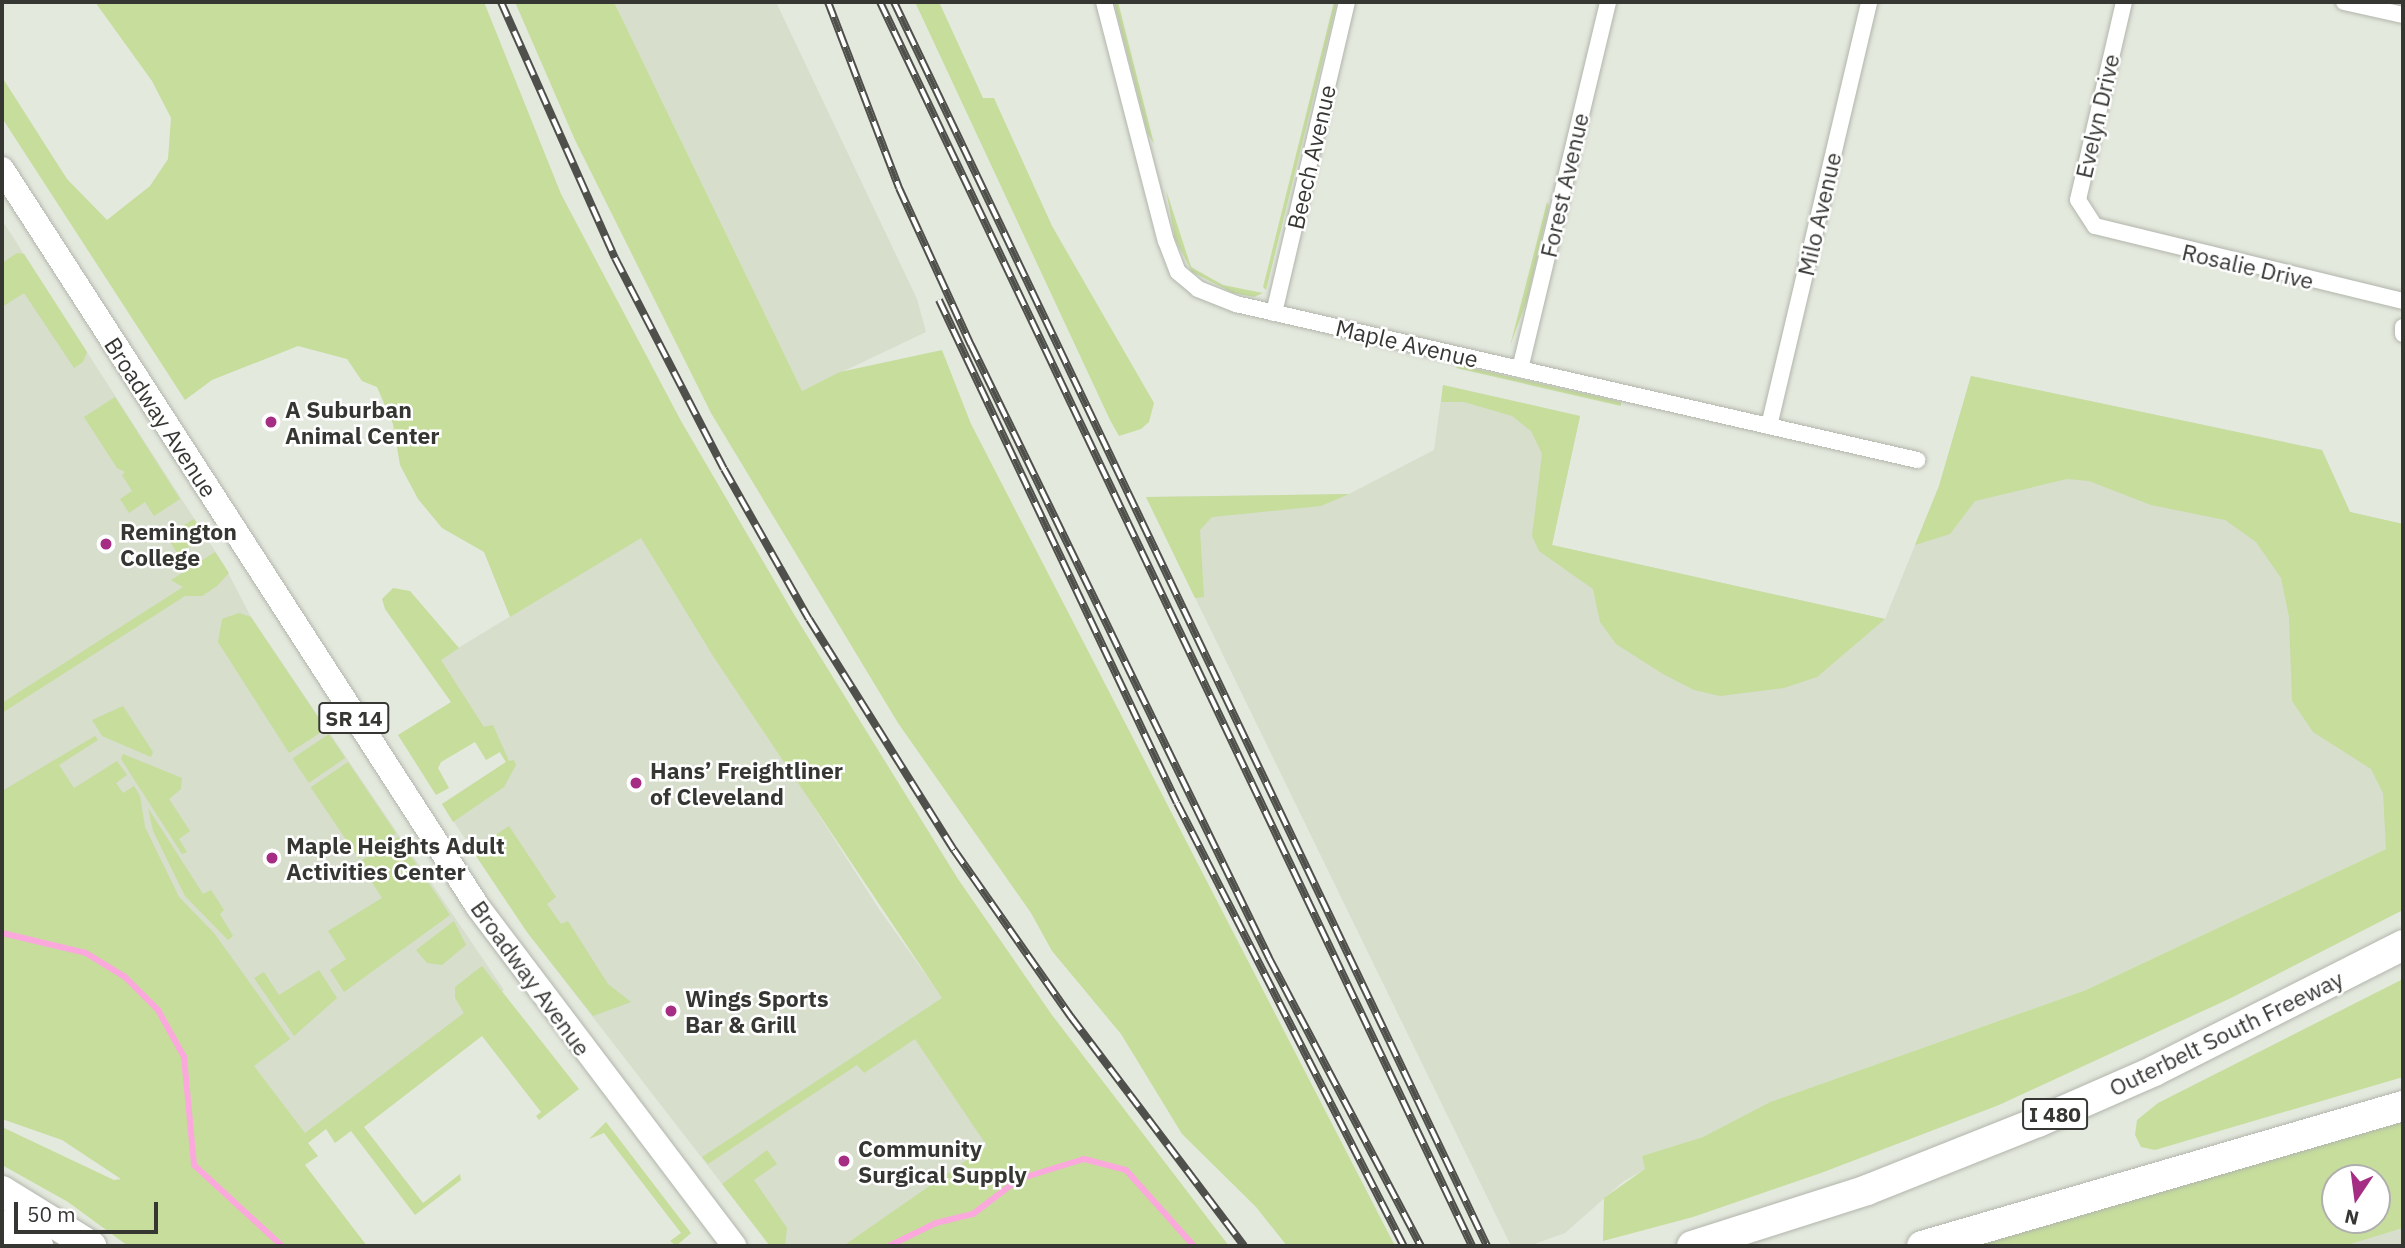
<!DOCTYPE html>
<html>
<head>
<meta charset="utf-8">
<style>
	body { margin:0 }
	#map { position:relative; width:2405px; height:1248px; overflow:hidden; background:#e4e9de; font-family:"IBM Plex Sans",sans-serif }
	div>[style] { position:absolute }
	[style*='--x'] { left:calc(var(--x)*1px); top:calc(var(--y)*1px); width:calc(var(--w)*1px); rotate:calc(var(--a)*1deg) }
	.built>* { inset:0; background:#d7decc }
	.green>* { inset:0; background:#c6dd9c; transform-origin:0 0 }
	.stream>* { height:6px; margin:-3px; padding:0 3px; transform-origin:3px; border-radius:3px; background:#fba9dd }
	.roads { filter:drop-shadow(0 0 2px #b1b5ab) drop-shadow(0 0 2px #b1b5ab) }
	.minor>* { height:16px; margin:-8px; padding:0 8px; transform-origin:8px; border-radius:8px; background:#fff }
	.primary>* { height:24px; margin:-12px; padding:0 12px; transform-origin:12px; border-radius:12px; background:#fff }
	.motorway>* { height:30px; margin:-15px; padding:0 15px; transform-origin:15px; border-radius:15px; background:#fff }
	.rail>* { height:8px; margin-top:-4px; transform-origin:0; background:repeating-linear-gradient(90deg,#fff 0 16px,#4f504b 0 32px); box-sizing:border-box; border-block:2px solid #4f504b }
	.dots>* { width:19px; height:19px; translate:-50% -50%; box-sizing:border-box; border:4px solid #fff; border-radius:50% }
	span { translate:-50% -50%; white-space:nowrap; text-align:center; line-height:1.15; -webkit-text-stroke:5px #fff; paint-order:stroke }
	.shield-label span { padding:2px 5px; background:#fff; border:2px solid; border-radius:5px; -webkit-text-stroke-width:0 }
	.shield-label { font-size:21px; color:#363733; font-weight:700 }
	.street-label { font-size:23px; color:#363733 }
	.poi-label { font-size:23px; color:#363733; font-weight:700 }
	.left { translate:0 -50%; text-align:left }
	.frame { position:absolute; inset:0; border:4px solid #363733; pointer-events:none }
	.north { position:absolute; left:2321px; top:1164px; width:70px; height:70px; box-sizing:border-box; background:#fff; border:2px solid #afafad; border-radius:50%; rotate:193deg; font-size:19px; font-weight:700; line-height:28px; text-align:center; color:#363733 }
	.north::after { content:''; display:block; margin:auto; width:24px; height:32px; background:#a52d84; clip-path:polygon(50% 0,100% 100%,50% 72%,0 100%) }
	.scale { position:absolute; left:14px; top:1202px; width:144px; height:32px; box-sizing:border-box; border:4px solid #363733; border-top:0; padding-left:9px; font-size:21px; line-height:24px; white-space:nowrap; color:#363733; -webkit-text-stroke:5px #fff; paint-order:stroke }
</style>
</head>
<body>
<div id="map">
	<div class="built">
		<i style="clip-path:polygon(614px 2px,776px 2px,917px 299px,926px 332px,802px 391px)"></i>
		<i style="clip-path:polygon(2px 220px,224px 565px,251px 617px,504px 990px,285px 1156px,2px 816px)"></i>
		<i style="clip-path:polygon(1971px 376px,2322px 450px,2350px 512px,2403px 524px,2386px 849px,2086px 990px,1770px 1102px,1703px 1137px,1642px 1156px,1646px 1169px,1624px 1181px,1565px 1233px,1529px 1246px,1511px 1246px,1146px 497px,1349px 494px,1434px 450px,1443px 385px,1580px 416px,1552px 545px,1885px 619px,1939px 486px)"></i>
		<i style="clip-path:polygon(641px 537px,879px 909px,1028px 1118px,843px 1246px,770px 1246px,527px 932px,442px 804px,506px 762px,440px 659px)"></i>
		<i style="clip-path:polygon(2403px 1228px,2403px 1246px,2344px 1246px)"></i>
	</div>
	<div class="green">
		<i style="clip-path:polygon(95px 2px,484px 2px,561px 194px,681px 421px,795px 616px,958px 879px,1052px 1015px,1229px 1246px,843px 1246px,987px 1146px,915px 1039px,864px 1073px,857px 1065px,708px 1164px,702px 1157px,942px 998px,713px 656px,641px 538px,510px 617px,484px 552px,442px 528px,418px 499px,400px 465px,393px 424px,377px 387px,362px 381px,347px 359px,298px 346px,212px 380px,185px 400px,2px 118px,2px 77px,67px 179px,107px 220px,150px 186px,168px 159px,171px 118px,152px 81px)"></i>
		<i style="clip-path:polygon(515px 2px,614px 2px,802px 391px,840px 372px,942px 350px,971px 424px,1395px 1246px,1287px 1246px,1256px 1207px,1182px 1134px,1121px 1034px,1052px 951px,1031px 913px,898px 723px,711px 413px,575px 140px)"></i>
		<i style="clip-path:polygon(915px 2px,939px 2px,983px 98px,994px 98px,1052px 226px,1154px 403px,1149px 422px,1141px 429px,1119px 436px,1110px 420px)"></i>
		<i style="clip-path:polygon(1114px 2px,1118px 2px,1154px 144px,1148px 134px)"></i>
		<i style="clip-path:polygon(1334px 2px,1337px 2px,1266px 290px,1263px 287px)"></i>
		<i style="clip-path:polygon(1166px 190px,1191px 267px,1223px 285px,1263px 293px,1254px 297px,1233px 293px,1192px 272px,1175px 239px)"></i>
		<i style="clip-path:polygon(1547px 202px,1549px 206px,1527px 300px,1510px 346px)"></i>
		<i style="clip-path:polygon(17px 253px,24px 254px,87px 352px,83px 362px,74px 368px,24px 293px,2px 307px,2px 263px)"></i>
		<i style="clip-path:polygon(1458px 365px,1621px 402px,1621px 406px,1456px 368px)"></i>
		<i style="clip-path:polygon(1971px 376px,2322px 450px,2350px 512px,2403px 524px,2403px 910px,2231px 998px,1999px 1105px,1821px 1173px,1693px 1217px,1603px 1241px,1604px 1198px,1645px 1169px,1642px 1156px,1703px 1137px,1770px 1102px,2086px 990px,2386px 849px,2383px 793px,2371px 769px,2313px 732px,2292px 701px,2289px 617px,2281px 578px,2256px 542px,2225px 520px,2151px 505px,2089px 481px,2067px 479px,1975px 501px,1950px 534px,1915px 545px,1939px 486px)"></i>
		<i style="clip-path:polygon(1443px 385px,1580px 416px,1552px 545px,1885px 619px,1817px 677px,1784px 688px,1720px 696px,1694px 690px,1663px 674px,1616px 644px,1600px 622px,1593px 589px,1539px 551px,1532px 536px,1542px 454px,1531px 431px,1512px 416px,1464px 402px,1441px 402px)"></i>
		<i style="clip-path:polygon(115px 397px,180px 499px,154px 516px,145px 502px,129px 513px,120px 499px,132px 491px,122px 475px,125px 472px,117px 468px,84px 417px)"></i>
		<i style="clip-path:polygon(1349px 494px,1321px 506px,1212px 517px,1200px 530px,1204px 597px,1195px 598px,1146px 497px)"></i>
		<i style="left:194px;top:519px;width:21px;height:32px;rotate:59deg"></i>
		<i style="clip-path:polygon(215px 552px,229px 573px,217px 586px,202px 596px,185px 596px,2px 713px,2px 703px,183px 587px,171px 580px)"></i>
		<i style="clip-path:polygon(393px 588px,410px 591px,459px 648px,441px 660px,484px 727px,493px 725px,509px 761px,514px 760px,516px 765px,504px 787px,453px 822px,442px 804px,506px 762px,500px 752px,486px 760px,475px 742px,441px 762px,438px 768px,449px 788px,436px 795px,398px 735px,451px 702px,385px 609px,382px 599px)"></i>
		<i style="clip-path:polygon(239px 613px,251px 617px,326px 729px,289px 753px,218px 642px,222px 619px)"></i>
		<i style="clip-path:polygon(123px 706px,153px 752px,151px 757px,102px 736px,92px 720px)"></i>
		<i style="left:329px;top:734px;width:29px;height:44px;rotate:56deg"></i>
		<i style="clip-path:polygon(95px 736px,98px 740px,59px 765px,74px 788px,117px 761px,127px 775px,116px 783px,123px 793px,134px 786px,140px 796px,145px 827px,179px 897px,214px 933px,290px 1039px,254px 1066px,305px 1133px,464px 1013px,455px 998px,455px 987px,482px 966px,579px 1089px,539px 1120px,536px 1116px,541px 1112px,482px 1036px,364px 1127px,423px 1203px,460px 1174px,461px 1180px,415px 1215px,351px 1131px,335px 1143px,326px 1129px,308px 1143px,318px 1156px,305px 1165px,367px 1246px,128px 1246px,68px 1202px,2px 1165px,2px 1127px,114px 1180px,121px 1179px,62px 1140px,2px 1119px,2px 791px)"></i>
		<i style="clip-path:polygon(123px 754px,182px 778px,181px 789px,169px 799px,190px 831px,179px 839px,187px 852px,182px 854px,121px 759px)"></i>
		<i style="left:348px;top:762px;width:86px;height:45px;rotate:56deg"></i>
		<i style="clip-path:polygon(148px 808px,203px 894px,211px 890px,224px 910px,220px 914px,233px 936px,228px 940px,185px 896px,153px 831px)"></i>
		<i style="clip-path:polygon(509px 826px,556px 897px,547px 904px,561px 924px,568px 921px,608px 984px,631px 1002px,593px 1016px,527px 932px,472px 850px)"></i>
		<i style="clip-path:polygon(398px 837px,450px 915px,344px 992px,330px 970px,346px 959px,328px 931px,382px 898px,359px 862px)"></i>
		<i style="clip-path:polygon(454px 921px,466px 945px,442px 965px,427px 963px,416px 950px)"></i>
		<i style="clip-path:polygon(319px 970px,337px 998px,294px 1036px,254px 978px,264px 972px,279px 995px)"></i>
		<i style="clip-path:polygon(2403px 979px,2403px 1077px,2155px 1150px,2141px 1147px,2135px 1135px,2137px 1120px,2158px 1103px)"></i>
		<i style="clip-path:polygon(evenodd,2403px 1106px,2403px 1228px,2344px 1246px,1922px 1246px,2403px 1106px,2335px 1178px,2377px 1178px,2377px 1220px,2335px 1220px,2335px 1178px)"></i>
		<i style="clip-path:polygon(606px 1122px,691px 1233px,676px 1246px,670px 1241px,681px 1233px,604px 1133px,589px 1139px)"></i>
		<i style="clip-path:polygon(767px 1150px,777px 1164px,754px 1180px,787px 1228px,785px 1246px,770px 1246px,722px 1184px)"></i>
	</div>
	<div class="stream">
		<i style="--x:2;--y:933;--w:86;--a:13.4"></i>
		<i style="--x:86;--y:953;--w:46;--a:31.6"></i>
		<i style="--x:125;--y:977;--w:47;--a:45"></i>
		<i style="--x:158;--y:1010;--w:54;--a:61"></i>
		<i style="--x:184;--y:1057;--w:108;--a:84.7"></i>
		<i style="--x:194;--y:1165;--w:120;--a:42.6"></i>
		<i style="--x:889;--y:1246;--w:52;--a:-26.1"></i>
		<i style="--x:936;--y:1223;--w:38;--a:-14"></i>
		<i style="--x:973;--y:1214;--w:58;--a:-37.3"></i>
		<i style="--x:1019;--y:1179;--w:68;--a:-17.1"></i>
		<i style="--x:1084;--y:1159;--w:43;--a:14.7"></i>
		<i style="--x:1126;--y:1170;--w:102;--a:48.2"></i>
	</div>
	<div class="roads">
		<div class="minor">
			<i style="--x:1104;--y:2;--w:247;--a:75.5"></i>
			<i style="--x:1166;--y:241;--w:33;--a:69"></i>
			<i style="--x:1178;--y:272;--w:26;--a:40"></i>
			<i style="--x:1198;--y:289;--w:41;--a:21.5"></i>
			<i style="--x:1236;--y:304;--w:699;--a:12.9"></i>
			<i style="--x:2124;--y:2;--w:203;--a:103.1"></i>
			<i style="--x:2078;--y:200;--w:31;--a:57"></i>
			<i style="--x:2095;--y:226;--w:317;--a:13.7"></i>
			<i style="--x:2344;--y:2;--w:60;--a:12.4"></i>
			<i style="--x:1274;--y:313;--w:319;--a:-76.8"></i>
			<i style="--x:2403;--y:327;--w:7;--a:90"></i>
			<i style="--x:1520;--y:369;--w:377;--a:-76.5"></i>
			<i style="--x:1769;--y:426;--w:436;--a:-76.7"></i>
		</div>
		<div class="primary">
			<i style="--x:2;--y:169;--w:878;--a:57.18"></i>
			<i style="--x:478;--y:907;--w:425;--a:52.9"></i>
		</div>
		<div class="motorway">
			<i style="--x:2;--y:1191;--w:105;--a:31.7"></i>
			<i style="--x:2;--y:1225;--w:42;--a:30.3"></i>
			<i style="--x:1692;--y:1246;--w:184;--a:-17.7"></i>
			<i style="--x:1867;--y:1190;--w:184;--a:-21.7"></i>
			<i style="--x:2038;--y:1122;--w:127;--a:-23.7"></i>
			<i style="--x:2154;--y:1071;--w:279;--a:-26.8"></i>
			<i style="--x:1922;--y:1246;--w:501;--a:-16.23"></i>
		</div>
	</div>
	<div class="rail">
		<i style="--x:501;--y:2;--w:280;--a:66"></i>
		<i style="--x:615;--y:258;--w:237;--a:62.7"></i>
		<i style="--x:724;--y:469;--w:172;--a:60.5"></i>
		<i style="--x:809;--y:619;--w:273;--a:57.9"></i>
		<i style="--x:954;--y:850;--w:204;--a:55"></i>
		<i style="--x:1071;--y:1017;--w:287;--a:52.9"></i>
		<i style="--x:828;--y:2;--w:199;--a:69.1"></i>
		<i style="--x:899;--y:188;--w:173;--a:65.4"></i>
		<i style="--x:971;--y:345;--w:682;--a:64.07"></i>
		<i style="--x:1269;--y:958;--w:326;--a:62.2"></i>
		<i style="--x:880;--y:2;--w:1378;--a:64.55"></i>
		<i style="--x:894;--y:2;--w:1378;--a:64.51"></i>
		<i style="--x:939;--y:300;--w:556;--a:64.68"></i>
		<i style="--x:1177;--y:803;--w:498;--a:62.9"></i>
	</div>
	<div class="dots">
		<i style="left:271px;top:422px;background:#a52d84"></i>
		<i style="left:106px;top:544px;background:#a52d84"></i>
		<i style="left:636px;top:783px;background:#a52d84"></i>
		<i style="left:272px;top:858px;background:#a52d84"></i>
		<i style="left:671px;top:1011px;background:#a52d84"></i>
		<i style="left:844px;top:1161px;background:#a52d84"></i>
	</div>
	<div class="shield-label">
		<span style="left:354px;top:718px">SR 14</span>
		<span style="left:2055px;top:1114px">I 480</span>
	</div>
	<div class="street-label">
		<span style="left:2097px;top:116px;rotate:-77deg">Evelyn Drive</span>
		<span style="left:1311px;top:157px;rotate:-77deg">Beech Avenue</span>
		<span style="left:1564px;top:185px;rotate:-77deg">Forest Avenue</span>
		<span style="left:1819px;top:214px;rotate:-77deg">Milo Avenue</span>
		<span style="left:2248px;top:266px;rotate:13deg">Rosalie Drive</span>
		<span style="left:1407px;top:343px;rotate:13deg">Maple Avenue</span>
		<span style="left:161px;top:417px;rotate:57deg">Broadway Avenue</span>
		<span style="left:531px;top:978px;rotate:54deg">Broadway Avenue</span>
		<span style="left:2226px;top:1033px;rotate:-26deg">Outerbelt South Freeway</span>
	</div>
	<div class="poi-label">
		<span class="left" style="left:285px;top:422px">A Suburban<br>Animal Center</span>
		<span class="left" style="left:120px;top:544px">Remington<br>College</span>
		<span class="left" style="left:650px;top:783px">Hans’ Freightliner<br>of Cleveland</span>
		<span class="left" style="left:286px;top:858px">Maple Heights Adult<br>Activities Center</span>
		<span class="left" style="left:685px;top:1011px">Wings Sports<br>Bar &amp; Grill</span>
		<span class="left" style="left:858px;top:1161px">Community<br>Surgical Supply</span>
	</div>
	<div class="frame"></div>
	<div class="north">N</div>
	<div class="scale">50 m</div>
</div>
</body>
</html>
